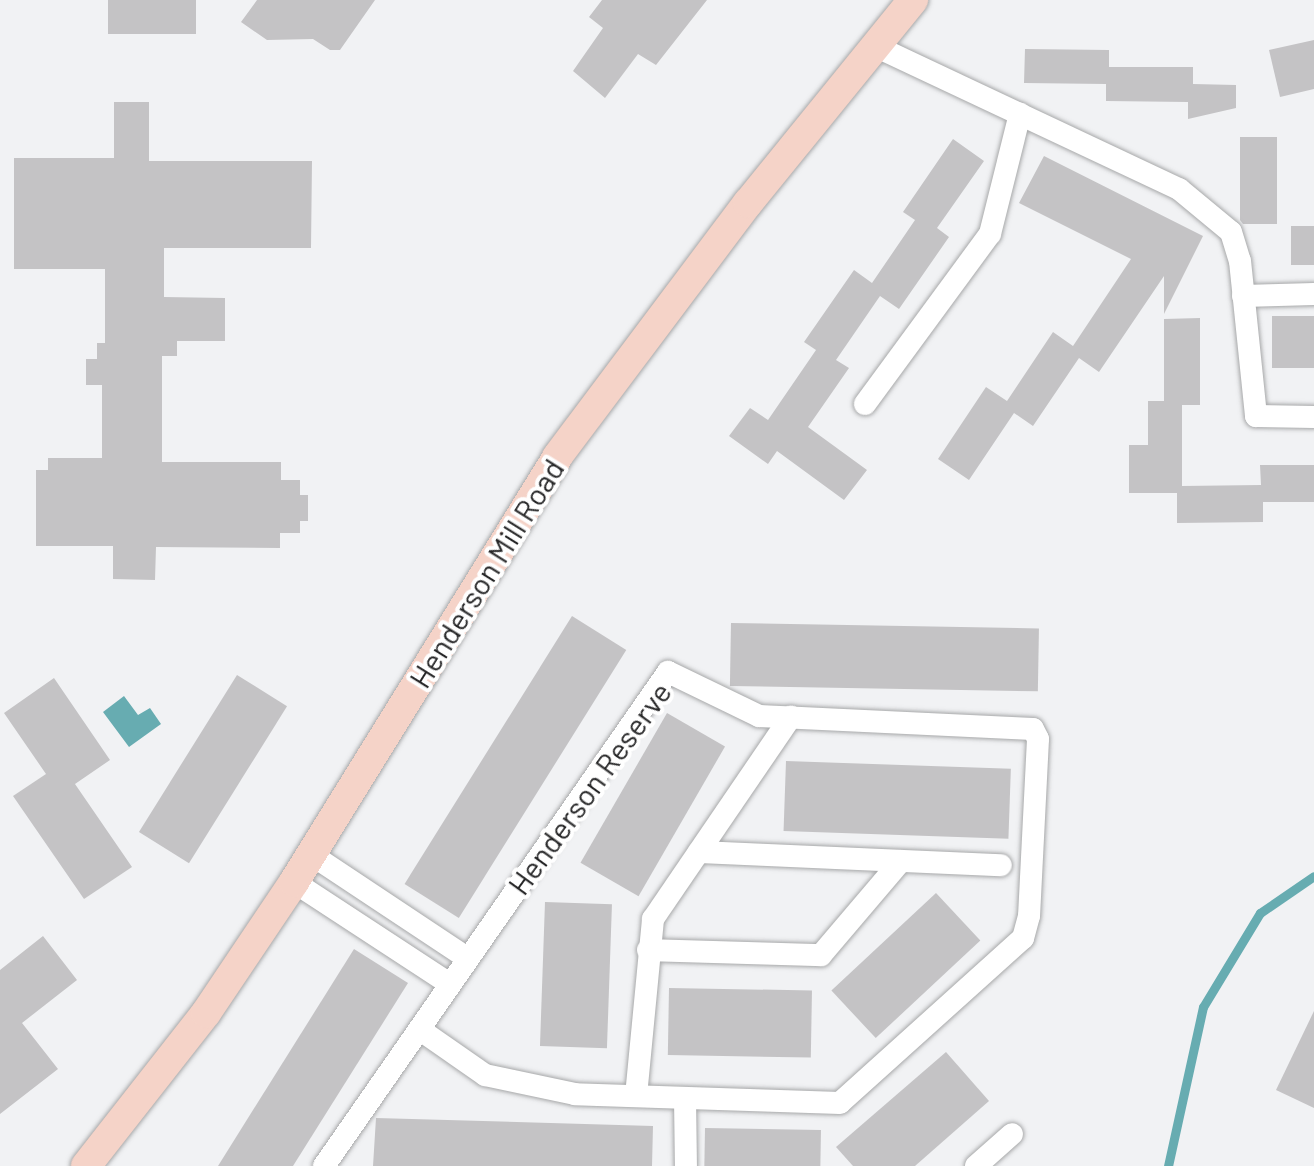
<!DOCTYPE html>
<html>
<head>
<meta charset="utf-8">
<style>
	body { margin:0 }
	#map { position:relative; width:1314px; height:1166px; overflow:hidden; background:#f1f2f4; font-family:Barlow,sans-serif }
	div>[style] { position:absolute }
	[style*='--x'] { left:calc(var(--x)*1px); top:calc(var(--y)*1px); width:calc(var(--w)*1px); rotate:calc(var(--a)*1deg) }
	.water>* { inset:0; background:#67acb1 }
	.stream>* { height:9px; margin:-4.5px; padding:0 4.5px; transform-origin:4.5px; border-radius:4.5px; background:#67acb1 }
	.building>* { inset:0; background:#c4c3c5; transform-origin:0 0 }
	.roads { filter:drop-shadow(0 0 2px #a7a8a9) drop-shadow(0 0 2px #a7a8a9) }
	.street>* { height:22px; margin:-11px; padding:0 11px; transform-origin:11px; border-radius:11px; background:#fff }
	.secondary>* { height:30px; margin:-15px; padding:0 15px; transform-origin:15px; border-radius:15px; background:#f5d3c8 }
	span { translate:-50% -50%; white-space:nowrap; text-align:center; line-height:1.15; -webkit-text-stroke:8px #fff; paint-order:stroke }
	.street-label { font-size:30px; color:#262627 }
</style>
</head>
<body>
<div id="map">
	<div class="water">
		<i style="clip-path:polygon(124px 696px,138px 715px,150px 708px,161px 724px,129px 747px,103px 712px)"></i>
	</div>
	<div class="stream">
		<i style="--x:1168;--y:1166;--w:163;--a:-77.6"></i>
		<i style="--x:1203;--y:1007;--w:110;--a:-58.8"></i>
		<i style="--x:1260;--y:913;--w:65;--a:-34.4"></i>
	</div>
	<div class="building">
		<i style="left:108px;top:0;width:88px;height:34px"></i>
		<i style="clip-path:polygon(257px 0,375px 0,340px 50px,330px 50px,313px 39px,267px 40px,241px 22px)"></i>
		<i style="clip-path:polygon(602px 0,707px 0,656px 65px,638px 54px,605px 98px,573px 71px,603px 28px,589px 17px)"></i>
		<i style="clip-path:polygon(1314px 40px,1314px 89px,1280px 97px,1269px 50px)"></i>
		<i style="clip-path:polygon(1025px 49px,1109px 50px,1109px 67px,1193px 67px,1193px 84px,1236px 85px,1236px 108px,1188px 119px,1188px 102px,1106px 101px,1106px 84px,1024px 83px)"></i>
		<i style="clip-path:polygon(114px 102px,149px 102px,149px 161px,312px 161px,311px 248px,164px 248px,164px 297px,225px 298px,225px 341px,177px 341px,177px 356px,162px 356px,162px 462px,281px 462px,281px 480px,300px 480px,300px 495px,308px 495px,308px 521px,300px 521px,300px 533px,280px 533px,280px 548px,156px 547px,155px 580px,113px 579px,113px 546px,36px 546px,36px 470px,48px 470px,48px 458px,102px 458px,102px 385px,86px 385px,86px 359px,97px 359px,97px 343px,105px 343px,105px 269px,14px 269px,14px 158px,114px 158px)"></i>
		<i style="clip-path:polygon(1240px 137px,1277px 137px,1277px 224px,1243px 224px,1240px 220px)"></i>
		<i style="clip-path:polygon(953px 139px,984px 161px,937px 228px,949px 237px,899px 309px,880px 296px,836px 360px,849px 368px,808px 427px,867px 470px,844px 500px,777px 451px,768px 464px,729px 436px,750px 408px,768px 420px,816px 350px,804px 342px,854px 270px,872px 283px,915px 220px,903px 212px)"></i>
		<i style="clip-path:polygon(1044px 156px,1203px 236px,1164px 314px,1164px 276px,1099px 372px,1079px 358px,1033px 426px,1014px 413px,969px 480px,938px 459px,986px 387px,1007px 401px,1053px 332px,1073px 346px,1131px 259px,1019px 203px)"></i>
		<i style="left:1291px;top:226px;width:23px;height:39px"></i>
		<i style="left:1272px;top:316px;width:42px;height:52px"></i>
		<i style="clip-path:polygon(1200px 318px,1200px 405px,1182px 405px,1182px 486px,1261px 485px,1260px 465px,1314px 465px,1314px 502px,1263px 502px,1263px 522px,1177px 523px,1177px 493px,1129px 493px,1129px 445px,1148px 445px,1148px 401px,1164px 401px,1164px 319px)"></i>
		<i style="left:572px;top:616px;width:64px;height:316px;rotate:32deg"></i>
		<i style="left:731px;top:623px;width:308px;height:63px;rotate:1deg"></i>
		<i style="left:237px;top:675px;width:59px;height:185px;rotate:32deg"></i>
		<i style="clip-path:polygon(54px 678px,110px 760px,75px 784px,132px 867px,84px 899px,13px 796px,46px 774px,4px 713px)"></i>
		<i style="left:667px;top:713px;width:67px;height:173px;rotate:30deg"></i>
		<i style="left:786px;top:761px;width:225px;height:70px;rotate:2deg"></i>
		<i style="left:936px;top:893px;width:65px;height:143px;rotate:47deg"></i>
		<i style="left:545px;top:902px;width:67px;height:144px;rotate:2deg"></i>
		<i style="clip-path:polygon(43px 936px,77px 980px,22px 1023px,58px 1069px,0 1114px,0 970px)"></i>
		<i style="clip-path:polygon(354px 949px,408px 983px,293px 1166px,218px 1166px)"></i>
		<i style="left:669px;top:988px;width:143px;height:67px;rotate:1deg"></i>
		<i style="clip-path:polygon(1314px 1011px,1314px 1108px,1276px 1090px)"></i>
		<i style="clip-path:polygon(946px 1052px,989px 1101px,915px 1166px,853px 1166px,836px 1147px)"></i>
		<i style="clip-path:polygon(376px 1118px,653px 1126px,652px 1166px,373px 1166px)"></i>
		<i style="left:705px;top:1128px;width:116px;height:38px;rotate:1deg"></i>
	</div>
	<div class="roads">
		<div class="street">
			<i style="--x:877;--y:47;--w:334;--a:25.2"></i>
			<i style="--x:1179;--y:189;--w:67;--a:39.6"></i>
			<i style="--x:1231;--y:232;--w:30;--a:73"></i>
			<i style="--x:1240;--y:261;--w:156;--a:84.1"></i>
			<i style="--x:1256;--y:416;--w:58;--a:1"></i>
			<i style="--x:1243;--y:296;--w:71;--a:-1.6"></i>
			<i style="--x:865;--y:404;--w:211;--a:-53.7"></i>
			<i style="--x:990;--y:234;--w:124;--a:-76"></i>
			<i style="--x:699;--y:852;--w:302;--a:2.5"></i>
			<i style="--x:312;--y:855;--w:186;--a:33.6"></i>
			<i style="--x:294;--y:882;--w:186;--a:33.2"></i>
			<i style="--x:648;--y:950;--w:173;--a:1.7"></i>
			<i style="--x:821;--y:955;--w:123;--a:-49.6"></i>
			<i style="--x:636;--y:1096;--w:178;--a:-84.5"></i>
			<i style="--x:653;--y:919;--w:245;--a:-55.7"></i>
			<i style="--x:685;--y:1098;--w:68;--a:89.2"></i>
			<i style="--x:324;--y:1166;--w:602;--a:-55.15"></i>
			<i style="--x:668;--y:672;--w:101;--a:25.8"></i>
			<i style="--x:759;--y:716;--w:274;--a:2.7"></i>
			<i style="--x:1033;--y:729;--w:11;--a:63"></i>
			<i style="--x:1038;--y:739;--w:177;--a:92.9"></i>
			<i style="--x:1029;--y:916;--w:23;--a:105"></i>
			<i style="--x:1023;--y:938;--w:246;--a:138"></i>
			<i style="--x:840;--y:1103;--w:265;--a:-178.1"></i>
			<i style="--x:575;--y:1094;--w:92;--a:-168.1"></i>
			<i style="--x:485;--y:1075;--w:80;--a:-145.1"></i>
			<i style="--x:976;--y:1166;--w:48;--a:-41.6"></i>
		</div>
		<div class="secondary">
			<i style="--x:86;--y:1166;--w:194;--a:-51.9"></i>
			<i style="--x:206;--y:1013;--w:158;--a:-56.1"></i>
			<i style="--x:294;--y:882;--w:500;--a:-58.2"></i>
			<i style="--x:557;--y:457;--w:318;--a:-53.1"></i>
			<i style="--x:748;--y:203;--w:262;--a:-50.9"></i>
		</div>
	</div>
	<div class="street-label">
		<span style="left:486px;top:573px;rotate:-58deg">Henderson Mill Road</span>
		<span style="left:589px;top:788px;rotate:-54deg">Henderson Reserve</span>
	</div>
</div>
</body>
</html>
